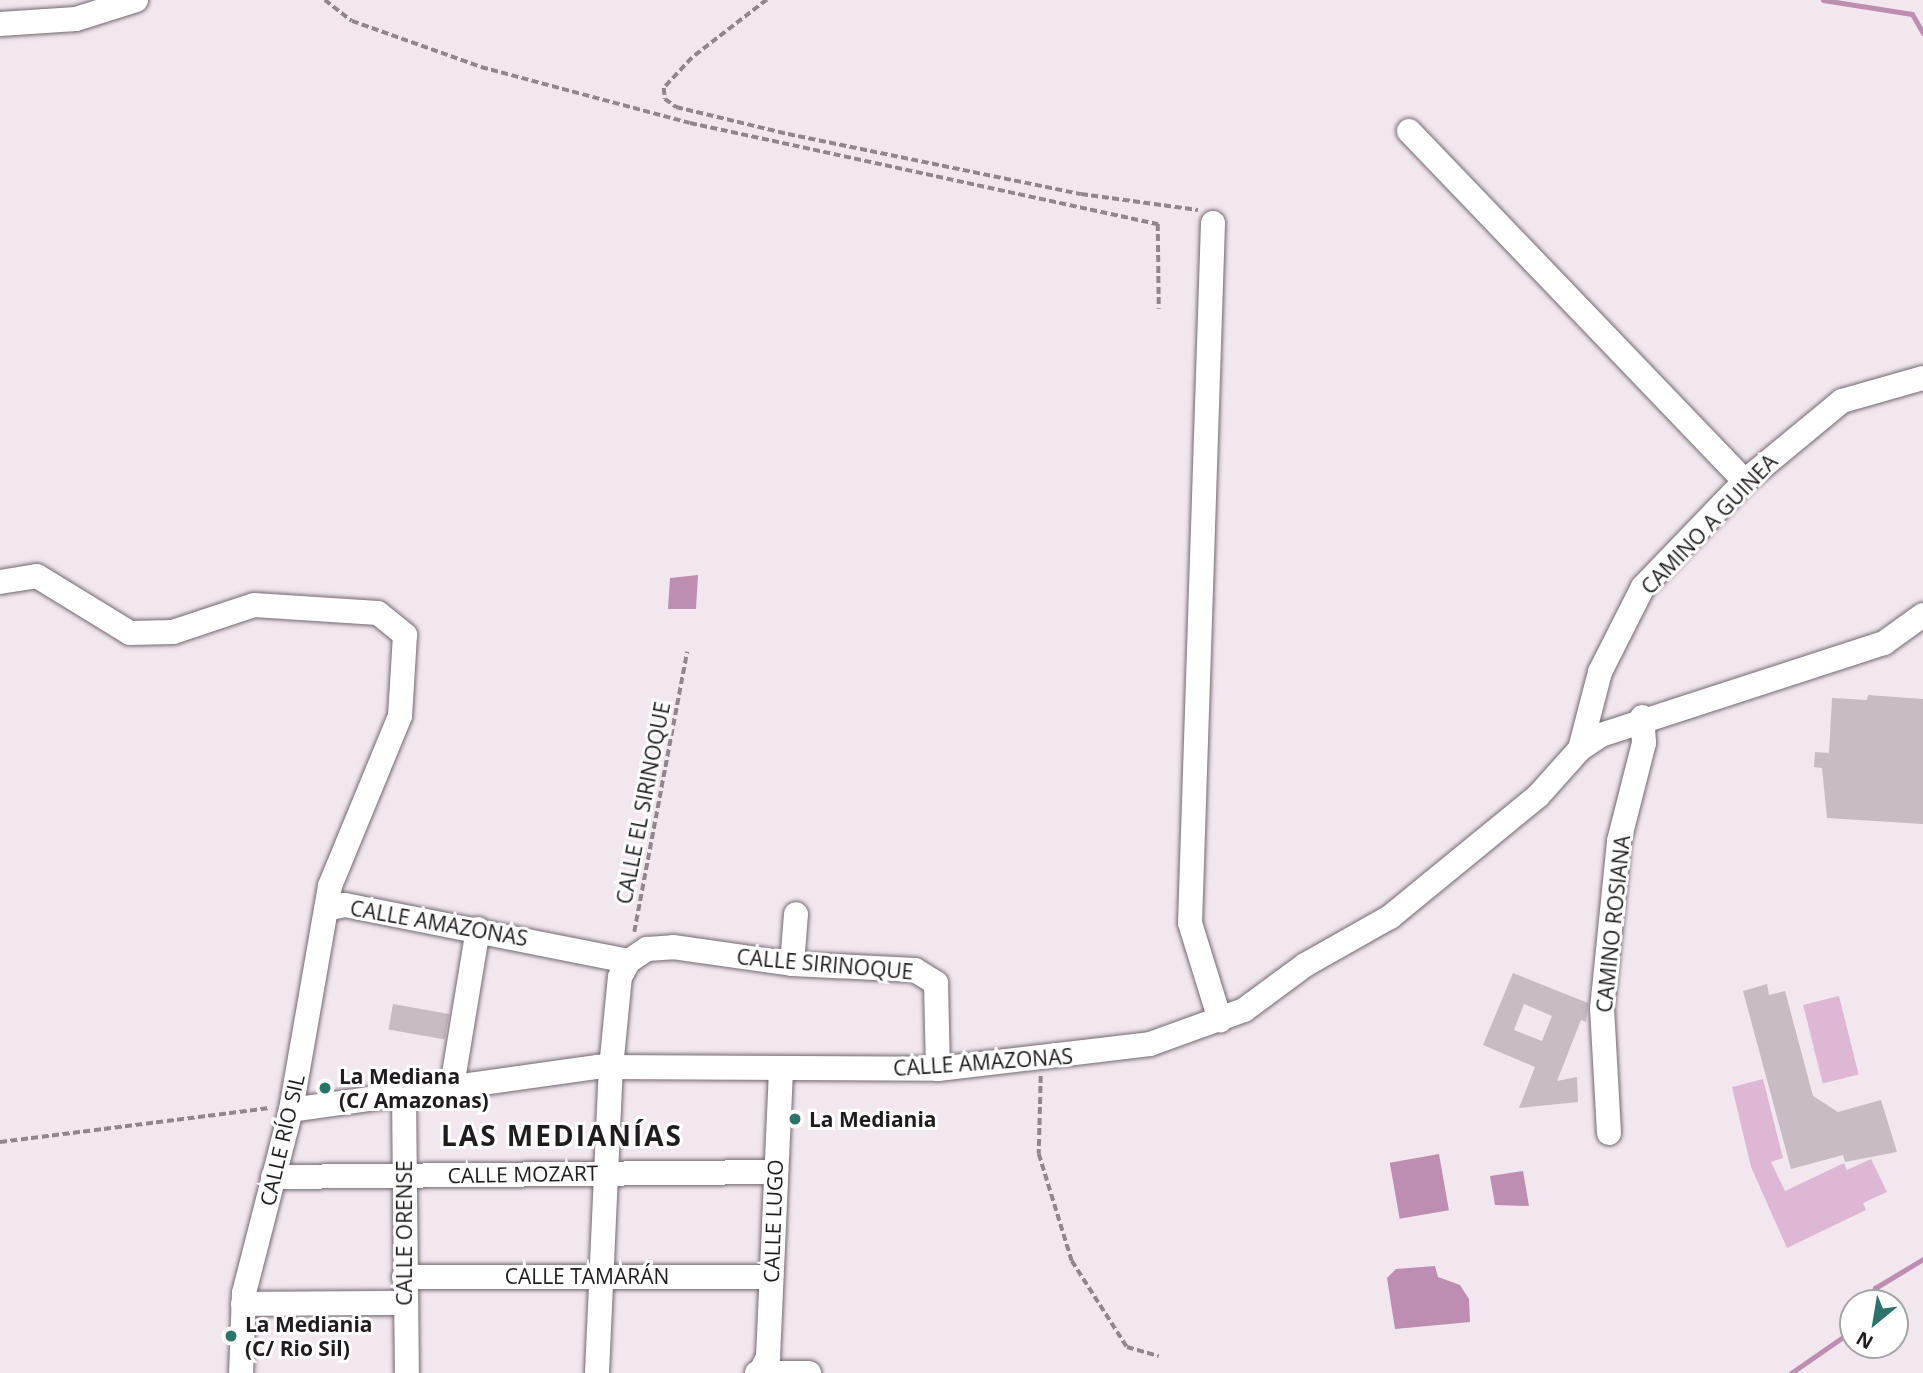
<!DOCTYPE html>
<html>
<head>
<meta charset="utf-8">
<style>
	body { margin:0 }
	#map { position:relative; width:1923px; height:1373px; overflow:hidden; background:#f2e7ef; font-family:"Open Sans",sans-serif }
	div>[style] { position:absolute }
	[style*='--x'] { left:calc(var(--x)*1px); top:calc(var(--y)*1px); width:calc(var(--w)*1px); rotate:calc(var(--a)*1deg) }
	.green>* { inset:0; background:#deb7d5; transform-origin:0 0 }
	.water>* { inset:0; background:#bd8db2; transform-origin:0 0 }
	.stream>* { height:5px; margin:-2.5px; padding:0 2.5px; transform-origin:2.5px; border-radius:2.5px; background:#bd8db2 }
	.building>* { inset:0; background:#c7bbc4; transform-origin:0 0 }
	.path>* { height:3.5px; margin-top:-1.75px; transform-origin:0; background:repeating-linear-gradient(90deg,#8f878d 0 7px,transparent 0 10.5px) }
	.roads { filter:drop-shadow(0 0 2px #726870) drop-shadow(0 0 2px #726870) }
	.minor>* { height:24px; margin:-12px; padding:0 12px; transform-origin:12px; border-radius:12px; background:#fff }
	.dots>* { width:19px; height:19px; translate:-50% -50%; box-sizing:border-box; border:4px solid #fff; border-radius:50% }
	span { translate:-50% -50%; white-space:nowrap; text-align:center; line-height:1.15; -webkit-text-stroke:6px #fff; paint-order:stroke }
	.street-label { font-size:21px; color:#1f1b1e }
	.poi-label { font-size:21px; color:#1f1b1e; font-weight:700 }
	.left { translate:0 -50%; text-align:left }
	.district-label { font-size:28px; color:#1f1b1e; font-weight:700; letter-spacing:2px }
	.north { position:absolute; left:1839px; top:1289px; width:70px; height:70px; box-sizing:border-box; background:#fff; border:2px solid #a5a4a5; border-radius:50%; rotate:210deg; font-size:19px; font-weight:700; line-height:28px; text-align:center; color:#1f1b1e }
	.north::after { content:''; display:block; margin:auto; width:24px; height:32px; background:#2c746b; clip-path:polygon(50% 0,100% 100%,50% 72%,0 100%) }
</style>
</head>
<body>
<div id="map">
	<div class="green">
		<i style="left:1839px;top:996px;width:81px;height:37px;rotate:76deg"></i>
		<i style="clip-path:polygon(1763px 1079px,1783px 1158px,1771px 1162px,1785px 1191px,1844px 1163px,1847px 1170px,1871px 1159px,1887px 1192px,1863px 1203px,1866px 1210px,1787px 1248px,1751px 1167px,1732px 1087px)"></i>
	</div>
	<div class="water">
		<i style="clip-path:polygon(698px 575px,696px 609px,668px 609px,670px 578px)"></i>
		<i style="left:1439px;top:1154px;width:57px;height:50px;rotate:80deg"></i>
		<i style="clip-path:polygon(1523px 1171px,1529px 1206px,1495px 1205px,1490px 1176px)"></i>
		<i style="clip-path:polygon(1435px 1266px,1438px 1277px,1460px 1285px,1469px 1299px,1470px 1322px,1395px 1329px,1387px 1278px,1396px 1269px)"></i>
	</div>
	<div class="stream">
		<i style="--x:1823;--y:0;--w:90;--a:8.9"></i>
		<i style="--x:1912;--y:14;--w:22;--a:60"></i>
		<i style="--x:1868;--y:1303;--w:17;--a:-65"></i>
		<i style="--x:1875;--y:1288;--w:56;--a:-31.1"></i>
		<i style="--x:1791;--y:1373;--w:75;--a:-34.7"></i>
	</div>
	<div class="building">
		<i style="clip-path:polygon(1868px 695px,1923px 699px,1923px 824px,1827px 818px,1822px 768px,1814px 767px,1815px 752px,1829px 753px,1832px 698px,1867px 700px)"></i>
		<i style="clip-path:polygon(evenodd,1513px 973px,1588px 1003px,1586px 1022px,1581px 1020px,1557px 1081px,1577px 1077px,1578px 1102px,1519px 1108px,1535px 1067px,1483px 1045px,1513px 973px,1524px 1004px,1552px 1016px,1542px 1041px,1514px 1030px,1524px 1004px)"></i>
		<i style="clip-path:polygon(1767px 984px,1769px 995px,1785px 991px,1813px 1096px,1838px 1112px,1881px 1100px,1897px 1152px,1845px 1162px,1843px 1155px,1791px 1169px,1743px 991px)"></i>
		<i style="left:393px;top:1004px;width:57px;height:26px;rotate:10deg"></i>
	</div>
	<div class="path">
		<i style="--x:325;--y:0;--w:34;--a:38"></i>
		<i style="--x:352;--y:21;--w:137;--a:19.6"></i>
		<i style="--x:481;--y:67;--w:216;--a:15"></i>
		<i style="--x:690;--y:123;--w:479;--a:12.2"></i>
		<i style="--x:1158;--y:224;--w:85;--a:89.3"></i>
		<i style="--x:767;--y:0;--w:95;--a:142.3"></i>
		<i style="--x:692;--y:58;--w:41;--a:133"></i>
		<i style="--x:664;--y:88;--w:11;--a:85"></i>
		<i style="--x:665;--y:99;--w:14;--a:36"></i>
		<i style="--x:676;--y:107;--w:115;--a:13.6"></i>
		<i style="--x:788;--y:134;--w:299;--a:11.6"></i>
		<i style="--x:1081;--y:194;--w:118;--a:7.8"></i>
		<i style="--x:634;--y:932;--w:285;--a:-79.3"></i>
		<i style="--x:1041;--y:1076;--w:78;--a:91.5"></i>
		<i style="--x:1039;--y:1154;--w:112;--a:72.9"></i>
		<i style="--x:1072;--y:1261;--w:102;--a:57.4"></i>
		<i style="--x:1127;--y:1347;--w:33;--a:16"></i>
		<i style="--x:0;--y:1142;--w:273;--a:-7.2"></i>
	</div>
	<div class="roads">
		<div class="minor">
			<i style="--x:0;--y:24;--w:76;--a:-3.8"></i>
			<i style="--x:76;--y:19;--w:63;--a:-17.6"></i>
			<i style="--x:1409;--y:131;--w:485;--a:46.2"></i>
			<i style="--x:1213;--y:223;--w:700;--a:91.88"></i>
			<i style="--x:1190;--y:923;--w:102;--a:72.8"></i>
			<i style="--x:0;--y:582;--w:37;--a:-9"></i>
			<i style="--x:37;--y:576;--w:109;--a:31.5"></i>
			<i style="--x:130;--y:633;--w:43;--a:-1.3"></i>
			<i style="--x:173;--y:632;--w:85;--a:-18.4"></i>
			<i style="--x:254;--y:605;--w:124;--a:3.7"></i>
			<i style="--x:378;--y:613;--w:35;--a:39"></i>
			<i style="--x:405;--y:635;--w:81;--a:93.5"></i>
			<i style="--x:400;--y:716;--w:184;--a:112.4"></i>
			<i style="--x:330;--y:886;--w:227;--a:99.9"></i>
			<i style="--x:291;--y:1110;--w:189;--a:104.4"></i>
			<i style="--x:244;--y:1293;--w:80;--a:92.1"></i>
			<i style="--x:1580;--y:749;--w:80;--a:-75.4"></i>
			<i style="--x:1600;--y:672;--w:95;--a:-63.2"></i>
			<i style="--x:1643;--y:587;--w:147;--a:-46.1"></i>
			<i style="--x:1745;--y:481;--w:126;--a:-39.5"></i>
			<i style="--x:1842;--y:401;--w:84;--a:-15.9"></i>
			<i style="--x:331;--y:908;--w:14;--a:-12"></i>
			<i style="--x:345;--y:905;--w:289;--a:11.2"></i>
			<i style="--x:629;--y:961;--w:22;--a:-34"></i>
			<i style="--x:647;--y:949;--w:26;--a:-4"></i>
			<i style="--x:673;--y:947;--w:120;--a:8.1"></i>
			<i style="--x:792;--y:964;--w:123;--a:2.8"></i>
			<i style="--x:915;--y:970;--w:25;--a:32"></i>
			<i style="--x:936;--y:983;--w:86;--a:88.7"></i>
			<i style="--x:792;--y:964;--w:50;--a:-85.4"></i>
			<i style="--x:452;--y:1086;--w:159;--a:-80.6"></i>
			<i style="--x:404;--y:1093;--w:280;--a:89.4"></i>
			<i style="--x:291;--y:1110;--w:310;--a:-8"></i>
			<i style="--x:598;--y:1067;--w:340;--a:0.3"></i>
			<i style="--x:938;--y:1069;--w:213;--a:-6.7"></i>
			<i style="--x:1150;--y:1044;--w:100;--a:-19.9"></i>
			<i style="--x:1244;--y:1010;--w:76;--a:-36.4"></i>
			<i style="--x:1305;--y:965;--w:98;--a:-29.5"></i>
			<i style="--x:1390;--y:917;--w:191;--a:-39.3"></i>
			<i style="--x:1538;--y:796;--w:63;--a:-48.2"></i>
			<i style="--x:1580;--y:749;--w:25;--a:-34"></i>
			<i style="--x:1601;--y:735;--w:298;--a:-18"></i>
			<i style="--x:1884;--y:643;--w:48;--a:-35.7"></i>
			<i style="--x:1609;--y:1133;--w:124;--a:-93.2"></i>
			<i style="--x:1602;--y:1009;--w:169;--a:-84.2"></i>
			<i style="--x:1619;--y:841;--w:101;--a:-75.7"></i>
			<i style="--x:1644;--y:743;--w:26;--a:-94"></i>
			<i style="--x:273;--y:1177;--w:501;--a:-0.57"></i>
			<i style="--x:404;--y:1277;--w:366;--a:0"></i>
			<i style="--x:243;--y:1304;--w:160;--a:-0.4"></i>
			<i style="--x:761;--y:1371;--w:16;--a:-63"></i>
			<i style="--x:768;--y:1357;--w:286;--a:-87.4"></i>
			<i style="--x:597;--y:1373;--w:305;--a:-87.4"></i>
			<i style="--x:611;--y:1068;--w:91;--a:-84.4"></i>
			<i style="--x:620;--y:977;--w:18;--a:-61"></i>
			<i style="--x:757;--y:1373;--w:52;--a:0"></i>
		</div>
	</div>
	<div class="dots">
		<i style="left:325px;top:1088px;background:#2c746b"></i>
		<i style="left:795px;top:1119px;background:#2c746b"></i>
		<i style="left:231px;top:1336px;background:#2c746b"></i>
	</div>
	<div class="street-label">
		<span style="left:1709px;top:524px;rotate:-46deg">CAMINO A GUINEA</span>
		<span style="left:643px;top:803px;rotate:-79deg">CALLE EL SIRINOQUE</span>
		<span style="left:439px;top:923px;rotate:10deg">CALLE AMAZONAS</span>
		<span style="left:1613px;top:924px;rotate:-84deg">CAMINO ROSIANA</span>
		<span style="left:825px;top:964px;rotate:5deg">CALLE SIRINOQUE</span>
		<span style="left:983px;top:1062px;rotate:-4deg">CALLE AMAZONAS</span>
		<span style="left:282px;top:1140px;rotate:-77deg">CALLE RÍO SIL</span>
		<span style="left:523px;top:1174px;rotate:-1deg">CALLE MOZART</span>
		<span style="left:773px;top:1221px;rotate:-88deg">CALLE LUGO</span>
		<span style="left:404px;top:1233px;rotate:-90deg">CALLE ORENSE</span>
		<span style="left:587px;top:1276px">CALLE TAMARÁN</span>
	</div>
	<div class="poi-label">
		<span class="left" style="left:339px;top:1088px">La Mediana<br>(C/ Amazonas)</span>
		<span class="left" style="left:809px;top:1119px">La Mediania</span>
		<span class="left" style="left:245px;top:1336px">La Mediania<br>(C/ Rio Sil)</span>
	</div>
	<div class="district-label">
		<span style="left:562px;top:1135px">LAS MEDIANÍAS</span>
	</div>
	<div class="north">N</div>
</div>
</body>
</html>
